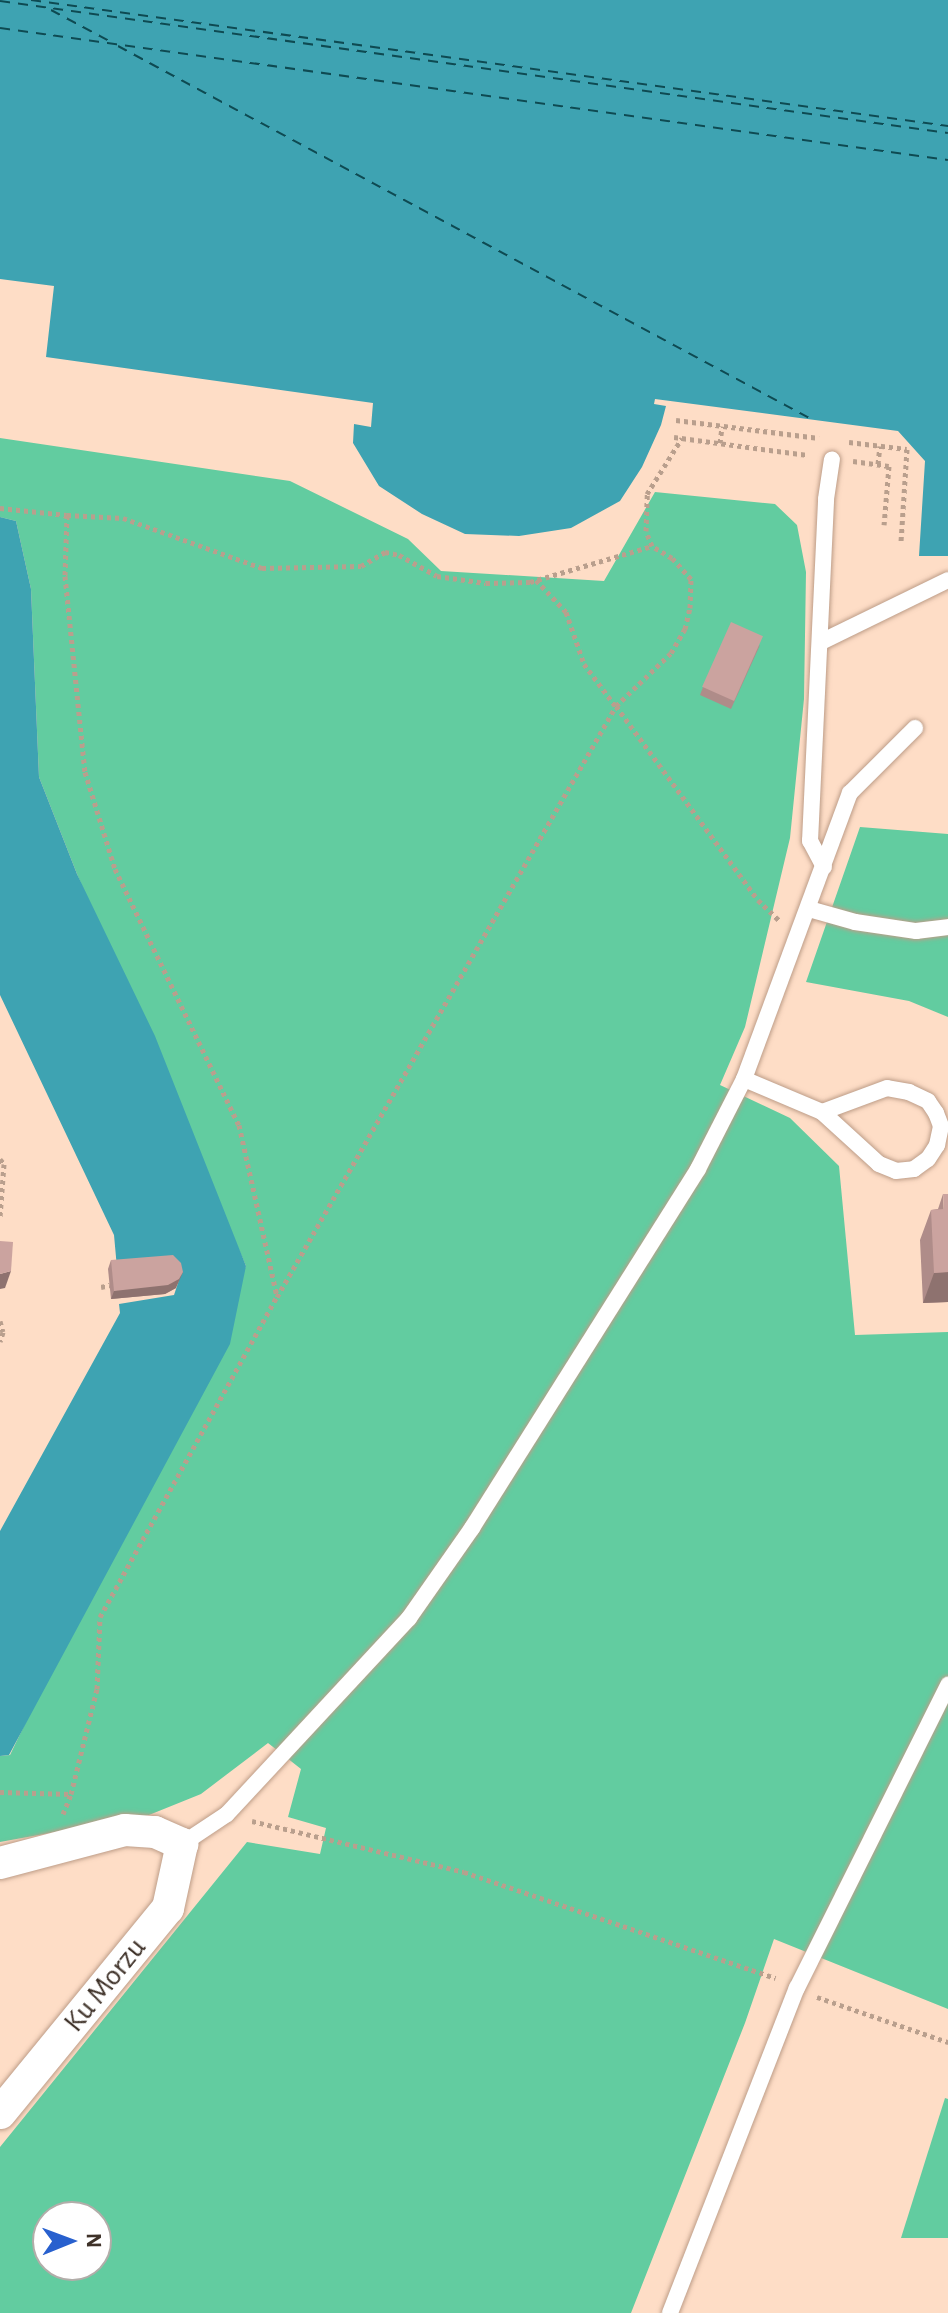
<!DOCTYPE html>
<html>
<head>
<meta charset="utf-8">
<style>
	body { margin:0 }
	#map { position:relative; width:948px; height:2313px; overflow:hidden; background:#feddc6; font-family:"Alegreya Sans",sans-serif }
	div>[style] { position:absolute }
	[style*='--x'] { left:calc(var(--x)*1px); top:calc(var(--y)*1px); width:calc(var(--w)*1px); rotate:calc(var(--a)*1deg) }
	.forest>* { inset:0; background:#62cca0 }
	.water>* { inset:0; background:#3ea3b2 }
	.ferry>* { height:2px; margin-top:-1px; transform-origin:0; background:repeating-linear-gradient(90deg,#0e4a52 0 10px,transparent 0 18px) }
	.path>* { height:5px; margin-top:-2.5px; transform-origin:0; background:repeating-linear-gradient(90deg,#b99f8d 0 4px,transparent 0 8px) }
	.roads { filter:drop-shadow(0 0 2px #bd9d88) drop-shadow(0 0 2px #bd9d88) }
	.lane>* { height:16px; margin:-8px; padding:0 8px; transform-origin:8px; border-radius:8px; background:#fff }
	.street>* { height:32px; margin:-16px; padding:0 16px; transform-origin:16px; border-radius:16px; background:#fff }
	.wall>* { inset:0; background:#af8c89 }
	.shaded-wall>* { inset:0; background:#8e726f }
	.building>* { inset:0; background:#cba39f; transform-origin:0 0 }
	span { translate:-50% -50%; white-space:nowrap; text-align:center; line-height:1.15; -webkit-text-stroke:8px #fff; paint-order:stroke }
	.street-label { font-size:30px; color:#3f3229 }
	.north { position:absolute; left:32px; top:2201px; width:80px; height:80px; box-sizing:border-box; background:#fff; border:2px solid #b2ada9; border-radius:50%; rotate:89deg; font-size:22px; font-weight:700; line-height:32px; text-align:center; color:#3f3229 }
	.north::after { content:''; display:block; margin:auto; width:28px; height:36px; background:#2860ce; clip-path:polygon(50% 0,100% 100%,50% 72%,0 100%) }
</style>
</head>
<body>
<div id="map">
	<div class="forest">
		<i style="clip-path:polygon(evenodd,0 438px,290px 481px,408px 539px,441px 571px,604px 581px,655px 492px,775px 504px,797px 525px,806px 572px,804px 699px,790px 838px,745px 1027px,720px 1085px,790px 1118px,839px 1166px,855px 1335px,948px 1332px,948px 2009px,774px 1939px,745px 2023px,631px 2313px,0 2313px,0 2147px,247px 1842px,320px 1854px,326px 1828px,288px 1817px,301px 1769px,268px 1743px,201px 1794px,149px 1815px,0 1842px,0 1756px,10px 1755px,246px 1266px,77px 874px,39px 777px,31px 589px,16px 521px,0 517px,0 438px,48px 2217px,96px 2217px,96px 2265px,48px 2265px,48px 2217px)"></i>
		<i style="clip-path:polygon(860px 827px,948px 834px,948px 1017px,909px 1001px,806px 982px)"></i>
		<i style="clip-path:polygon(945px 2098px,948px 2099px,948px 2238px,901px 2238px)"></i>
	</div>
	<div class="water">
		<i style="clip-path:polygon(0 0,948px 0,948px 556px,919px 556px,925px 461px,898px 431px,655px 399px,654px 404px,666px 406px,661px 425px,642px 467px,620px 501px,571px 528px,519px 536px,465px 534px,422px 514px,379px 486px,353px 443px,354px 424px,371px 427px,373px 403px,46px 357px,54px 286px,0 279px)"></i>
		<i style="clip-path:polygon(0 517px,16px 521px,31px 589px,39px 777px,77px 874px,155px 1036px,246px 1266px,230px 1344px,9px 1755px,0 1756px,0 1531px,120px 1313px,119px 1304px,174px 1295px,180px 1277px,117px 1268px,114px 1235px,0 995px)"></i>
	</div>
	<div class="ferry">
		<i style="--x:31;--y:0;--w:926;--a:7.82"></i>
		<i style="--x:0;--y:1;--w:957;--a:7.93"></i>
		<i style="--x:51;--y:10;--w:70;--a:28"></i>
		<i style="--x:0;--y:28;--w:957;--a:7.93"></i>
		<i style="--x:118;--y:46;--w:789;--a:28.29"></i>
	</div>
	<div class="path">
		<i style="--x:676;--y:420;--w:144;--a:7.2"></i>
		<i style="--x:674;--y:437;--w:135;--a:7.7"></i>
		<i style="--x:849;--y:442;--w:58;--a:6.9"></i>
		<i style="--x:907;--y:449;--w:92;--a:93.7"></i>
		<i style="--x:720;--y:443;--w:17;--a:-83"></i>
		<i style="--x:853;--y:461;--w:36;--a:8"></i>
		<i style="--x:889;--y:466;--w:59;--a:94.8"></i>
		<i style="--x:878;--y:464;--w:18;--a:-84"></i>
		<i style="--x:0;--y:508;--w:67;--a:6"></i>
		<i style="--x:67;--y:515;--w:61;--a:91.9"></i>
		<i style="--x:65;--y:576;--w:197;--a:84.2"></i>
		<i style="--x:85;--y:772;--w:102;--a:72.8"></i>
		<i style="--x:115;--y:869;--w:284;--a:64.2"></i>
		<i style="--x:239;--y:1125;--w:175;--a:77.5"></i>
		<i style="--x:67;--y:515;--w:56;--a:3.1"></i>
		<i style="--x:123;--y:518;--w:148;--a:19.8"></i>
		<i style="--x:262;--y:568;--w:99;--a:-1.2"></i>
		<i style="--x:361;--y:566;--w:28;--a:-30"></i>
		<i style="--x:385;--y:552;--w:14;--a:12"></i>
		<i style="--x:399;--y:555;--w:43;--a:28.9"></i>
		<i style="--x:437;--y:576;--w:49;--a:8.1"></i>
		<i style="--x:486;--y:583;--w:44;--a:-1.3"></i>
		<i style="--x:530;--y:582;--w:127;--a:-16.4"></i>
		<i style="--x:652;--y:546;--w:16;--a:-112"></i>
		<i style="--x:646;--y:531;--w:37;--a:-88"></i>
		<i style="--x:647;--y:494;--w:66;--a:-58"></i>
		<i style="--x:536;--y:580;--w:44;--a:46.8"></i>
		<i style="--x:566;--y:612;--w:55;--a:70.9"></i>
		<i style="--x:584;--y:664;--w:54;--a:53.3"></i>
		<i style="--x:616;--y:706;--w:76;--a:-43.9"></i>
		<i style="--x:671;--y:653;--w:28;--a:-60"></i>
		<i style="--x:685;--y:629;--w:22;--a:-77"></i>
		<i style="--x:690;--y:608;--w:29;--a:-88"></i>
		<i style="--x:691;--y:579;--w:28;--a:-132"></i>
		<i style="--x:672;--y:558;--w:23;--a:-149"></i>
		<i style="--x:0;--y:1159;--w:6;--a:51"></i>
		<i style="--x:4;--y:1164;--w:53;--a:94.3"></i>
		<i style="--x:101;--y:1287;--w:9;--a:-13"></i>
		<i style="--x:0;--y:1321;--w:11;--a:75"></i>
		<i style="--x:3;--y:1332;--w:10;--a:107"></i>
		<i style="--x:0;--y:1792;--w:71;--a:1.6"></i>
		<i style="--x:63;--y:1814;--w:22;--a:-68"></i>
		<i style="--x:71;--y:1794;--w:108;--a:-76.1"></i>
		<i style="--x:97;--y:1689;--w:72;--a:-87.6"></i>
		<i style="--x:100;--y:1617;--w:366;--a:-61.1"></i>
		<i style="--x:277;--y:1297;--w:681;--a:-60.16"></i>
		<i style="--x:616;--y:706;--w:240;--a:53.8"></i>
		<i style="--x:758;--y:900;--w:29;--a:44"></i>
		<i style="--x:252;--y:1821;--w:218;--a:13.5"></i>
		<i style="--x:464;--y:1872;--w:329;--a:18.8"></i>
		<i style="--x:817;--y:1997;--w:139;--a:19"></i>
	</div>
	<div class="roads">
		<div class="lane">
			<i style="--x:821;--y:642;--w:141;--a:-26"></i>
			<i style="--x:824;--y:867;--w:30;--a:-118"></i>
			<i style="--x:810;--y:841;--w:342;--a:-87.3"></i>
			<i style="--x:826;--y:499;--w:40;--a:-81.5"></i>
			<i style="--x:809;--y:909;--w:48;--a:15.8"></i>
			<i style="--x:855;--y:922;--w:62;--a:8.4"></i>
			<i style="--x:916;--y:931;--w:32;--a:-7"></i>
			<i style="--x:744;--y:1079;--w:85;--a:22.9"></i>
			<i style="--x:822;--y:1112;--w:77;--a:42.4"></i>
			<i style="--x:879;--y:1164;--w:18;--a:22"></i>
			<i style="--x:896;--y:1171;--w:18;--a:-6"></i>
			<i style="--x:914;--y:1169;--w:17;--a:-36"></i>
			<i style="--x:928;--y:1159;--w:17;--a:-57"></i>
			<i style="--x:937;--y:1145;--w:19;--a:-78"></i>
			<i style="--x:941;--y:1126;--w:14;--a:-111"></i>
			<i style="--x:936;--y:1113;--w:14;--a:-124"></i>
			<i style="--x:928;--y:1101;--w:21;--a:-155"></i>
			<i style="--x:909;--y:1092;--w:22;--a:-170"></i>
			<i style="--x:887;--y:1088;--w:69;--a:159.7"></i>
			<i style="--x:182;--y:1844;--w:54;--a:-33.7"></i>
			<i style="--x:227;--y:1814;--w:267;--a:-47.1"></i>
			<i style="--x:409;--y:1618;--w:110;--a:-55"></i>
			<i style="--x:472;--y:1528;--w:424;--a:-57.8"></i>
			<i style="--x:698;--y:1169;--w:101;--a:-62.9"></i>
			<i style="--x:744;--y:1079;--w:305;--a:-69.7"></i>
			<i style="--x:850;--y:793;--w:92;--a:-45"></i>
			<i style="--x:670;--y:2313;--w:349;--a:-68.7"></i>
			<i style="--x:797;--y:1988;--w:339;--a:-63.5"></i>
		</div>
		<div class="street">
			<i style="--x:0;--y:1863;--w:129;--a:-14.8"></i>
			<i style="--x:125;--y:1830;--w:30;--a:4"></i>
			<i style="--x:155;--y:1832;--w:30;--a:24"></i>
			<i style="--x:182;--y:1844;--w:66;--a:102.3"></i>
			<i style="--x:168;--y:1908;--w:265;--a:129.3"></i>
		</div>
	</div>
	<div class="wall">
		<i style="clip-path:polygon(760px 645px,731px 709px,700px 695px,703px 687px)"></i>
		<i style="clip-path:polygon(943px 1194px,948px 1302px,923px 1303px,920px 1240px,931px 1210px,938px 1209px)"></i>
		<i style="clip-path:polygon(111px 1260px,176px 1288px,165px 1294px,111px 1299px,108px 1269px)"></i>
	</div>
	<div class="shaded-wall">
		<i style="clip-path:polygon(11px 1271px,5px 1288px,0 1289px,0 1274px)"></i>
		<i style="clip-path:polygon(183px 1272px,176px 1288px,165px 1294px,111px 1299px,114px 1291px)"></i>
		<i style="clip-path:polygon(948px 1272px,948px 1302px,923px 1303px,934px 1273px)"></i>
	</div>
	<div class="building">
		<i style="left:731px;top:622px;width:35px;height:71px;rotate:24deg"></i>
		<i style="clip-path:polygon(943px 1194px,948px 1194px,948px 1272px,934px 1273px,931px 1210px,944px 1209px)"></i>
		<i style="clip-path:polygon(0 1241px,13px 1242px,11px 1271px,0 1274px)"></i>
		<i style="clip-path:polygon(173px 1255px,181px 1263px,183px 1272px,179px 1279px,168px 1285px,114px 1291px,111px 1260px)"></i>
	</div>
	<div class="street-label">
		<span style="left:105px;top:1985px;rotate:-51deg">Ku Morzu</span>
	</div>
	<div class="north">N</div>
</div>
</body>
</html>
